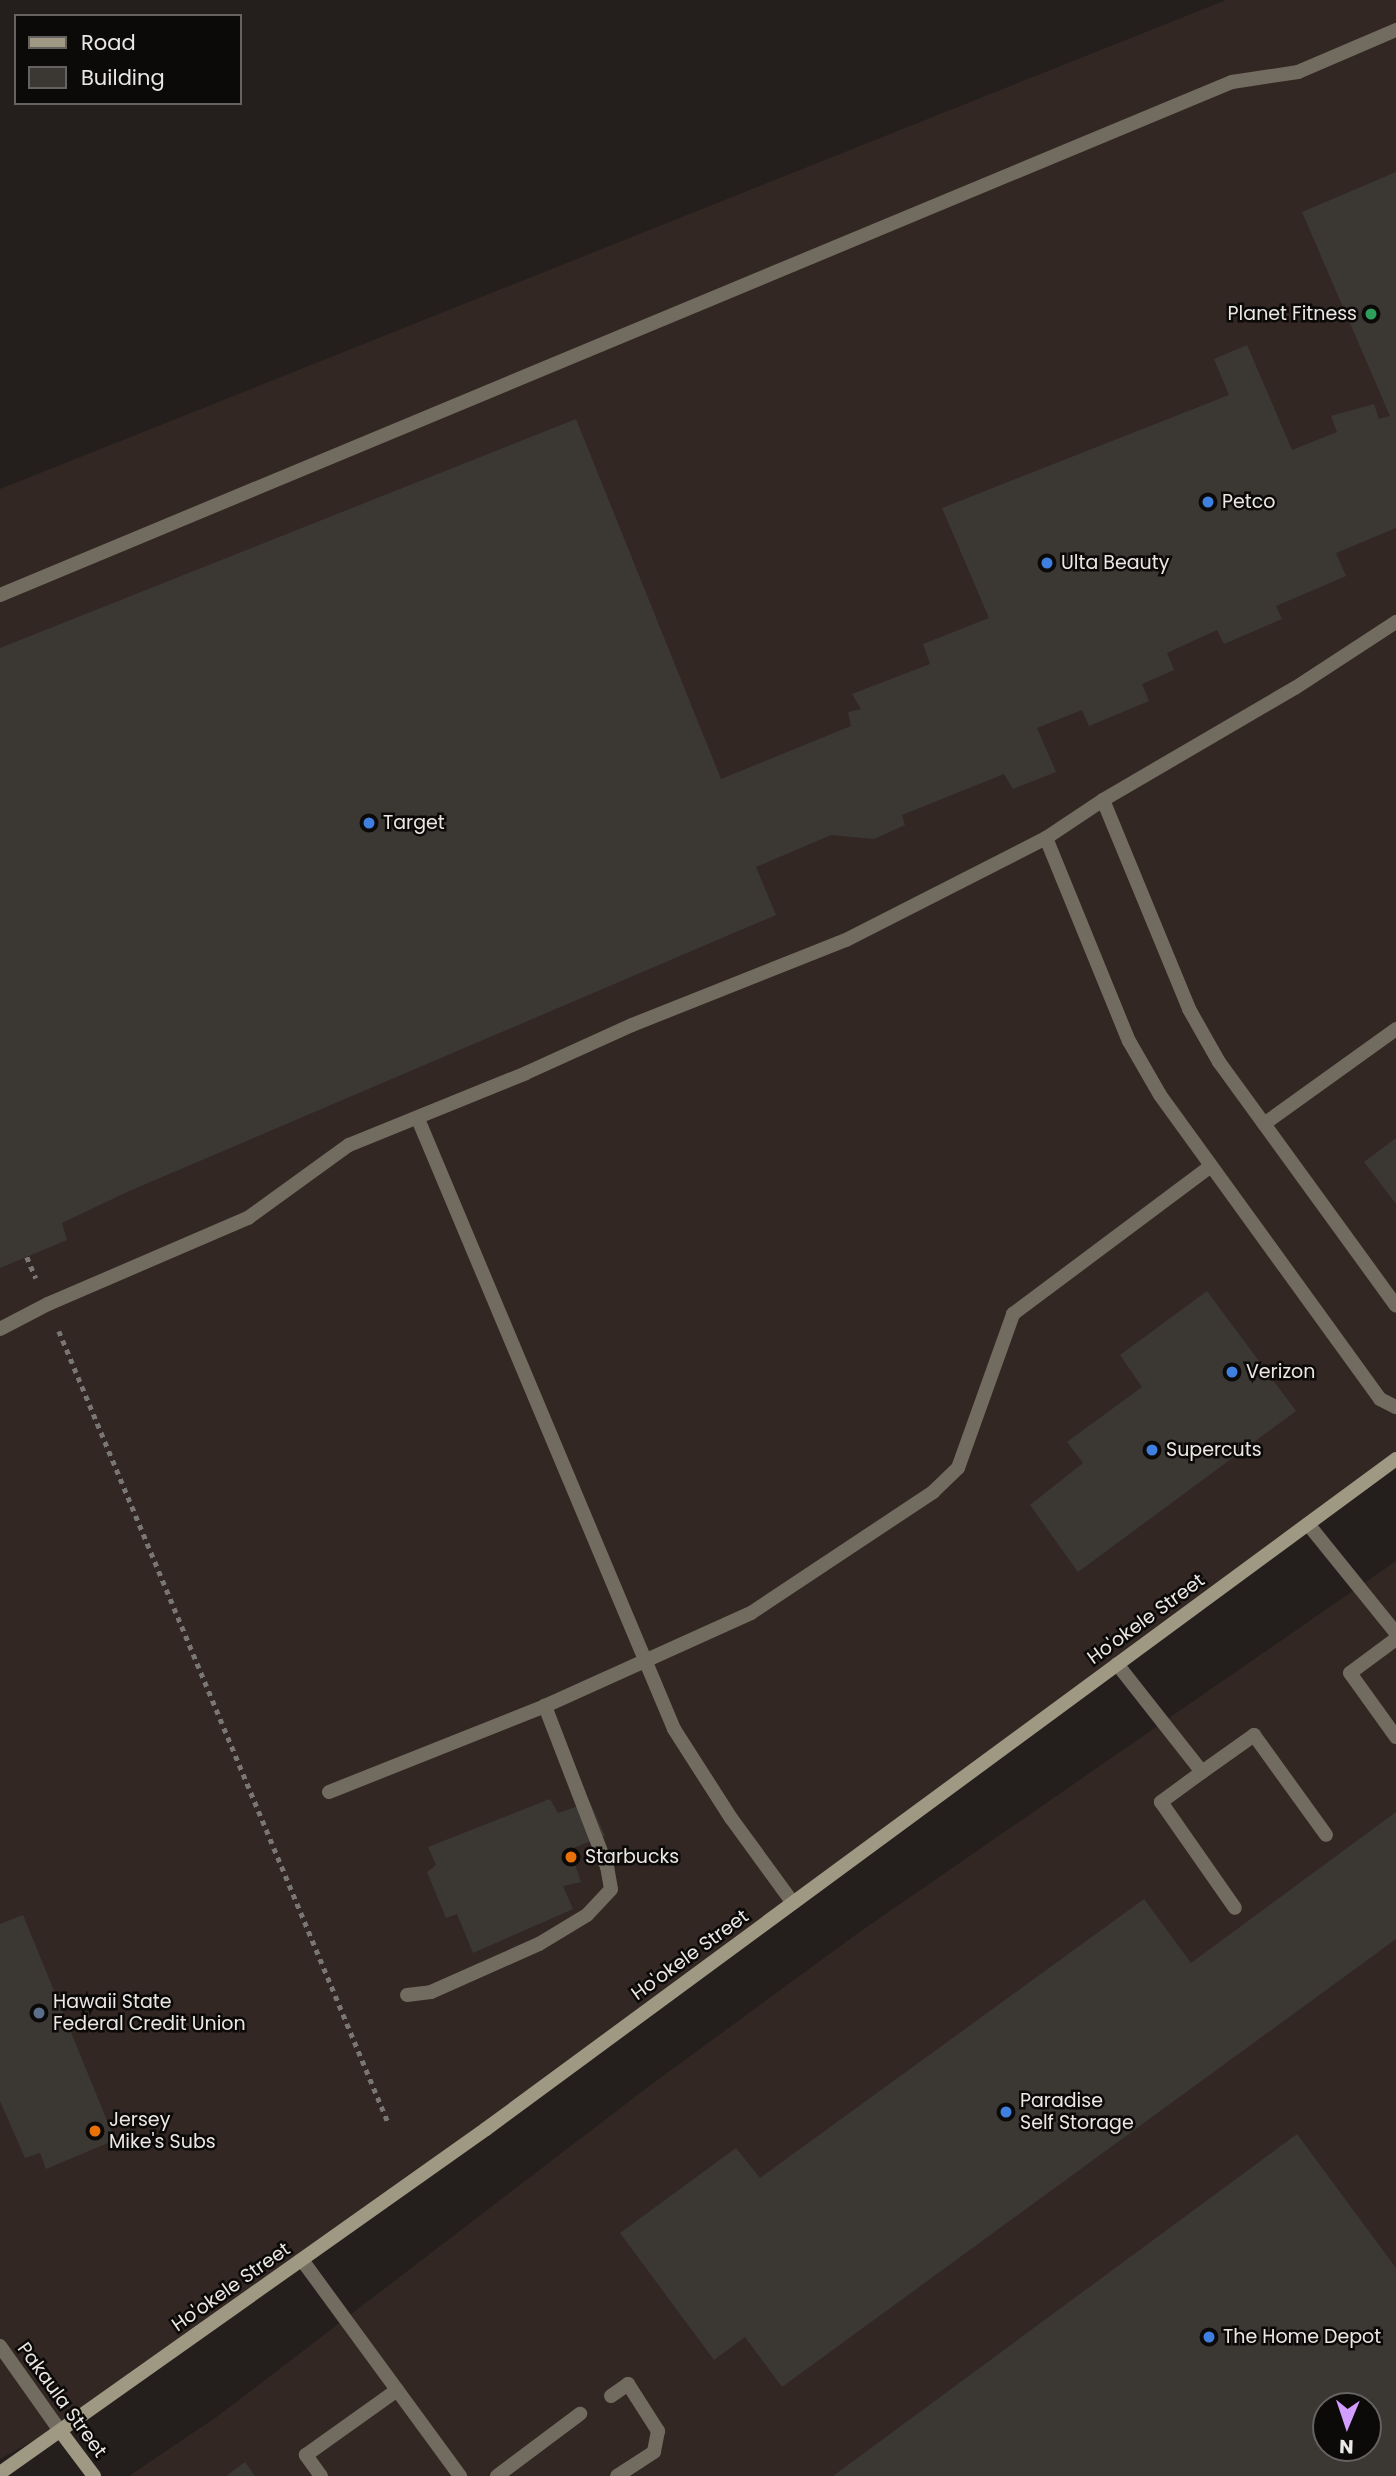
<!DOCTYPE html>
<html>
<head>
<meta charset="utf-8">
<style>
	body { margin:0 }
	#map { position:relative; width:1396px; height:2476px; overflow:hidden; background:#241f1d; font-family:Poppins,sans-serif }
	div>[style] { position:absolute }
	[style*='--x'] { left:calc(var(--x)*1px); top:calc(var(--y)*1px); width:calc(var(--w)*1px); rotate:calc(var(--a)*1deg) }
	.built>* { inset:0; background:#322722 }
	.building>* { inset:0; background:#3b3834 }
	.path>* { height:4.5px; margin-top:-2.25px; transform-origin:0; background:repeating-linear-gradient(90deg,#7a7674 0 5px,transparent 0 10px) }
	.lane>* { height:14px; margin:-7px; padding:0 7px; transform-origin:7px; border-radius:7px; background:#716c5f }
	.street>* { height:14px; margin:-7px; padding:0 7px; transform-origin:7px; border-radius:7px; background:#716c5f }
	.secondary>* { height:14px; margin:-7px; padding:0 7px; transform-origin:7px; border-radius:7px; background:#9f9882 }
	.dots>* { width:19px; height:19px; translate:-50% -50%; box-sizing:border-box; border:4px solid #0c0a09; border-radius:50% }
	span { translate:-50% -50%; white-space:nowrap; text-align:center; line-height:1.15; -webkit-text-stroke:5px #0c0a09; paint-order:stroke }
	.poi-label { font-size:19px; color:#eae7e5 }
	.right { translate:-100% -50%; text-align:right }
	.left { translate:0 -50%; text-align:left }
	.street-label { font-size:19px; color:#eae7e5 }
	.legend { position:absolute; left:14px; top:14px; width:228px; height:91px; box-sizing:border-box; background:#0c0a09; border:2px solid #656261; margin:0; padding:9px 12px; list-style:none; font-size:21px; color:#eae7e5 }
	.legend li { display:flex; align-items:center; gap:14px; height:35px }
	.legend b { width:35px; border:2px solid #656261 }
	.north { position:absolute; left:1312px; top:2392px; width:70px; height:70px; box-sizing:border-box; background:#0c0a09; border:2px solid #656261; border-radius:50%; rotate:182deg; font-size:19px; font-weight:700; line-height:28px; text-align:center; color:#eae7e5 }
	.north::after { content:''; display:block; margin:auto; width:24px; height:32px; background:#d19dfe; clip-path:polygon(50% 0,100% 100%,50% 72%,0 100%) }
</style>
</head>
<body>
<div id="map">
	<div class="built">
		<i style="clip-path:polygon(1226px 0,1396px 0,1396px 1459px,102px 2403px,0 2459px,0 489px)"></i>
		<i style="clip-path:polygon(evenodd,1396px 1561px,1396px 2476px,129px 2476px,218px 2416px,648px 2087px,854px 1936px,1396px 1561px,1326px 2406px,1368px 2406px,1368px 2448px,1326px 2448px,1326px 2406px)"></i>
	</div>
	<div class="building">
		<i style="clip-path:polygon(1396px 172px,1396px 528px,1336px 553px,1346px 576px,1276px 606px,1282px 619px,1224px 644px,1217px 630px,1167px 653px,1174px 670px,1142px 684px,1149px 701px,1089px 726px,1082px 710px,1037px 728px,1056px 772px,1013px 789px,1004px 774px,902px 815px,905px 825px,874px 839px,831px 835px,756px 867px,776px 915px,127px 1192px,62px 1223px,67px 1240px,0 1268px,0 648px,576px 419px,721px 779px,851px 726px,848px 712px,861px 709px,852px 694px,930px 664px,923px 644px,989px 618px,942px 508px,1229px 395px,1214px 359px,1247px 345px,1292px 450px,1337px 432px,1331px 416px,1374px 404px,1379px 419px,1390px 416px,1302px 212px)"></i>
		<i style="clip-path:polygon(1396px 1138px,1396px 1204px,1364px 1162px)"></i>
		<i style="clip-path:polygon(1207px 1291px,1296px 1411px,1078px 1572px,1030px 1505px,1083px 1463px,1067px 1442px,1142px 1387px,1120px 1355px)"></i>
		<i style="clip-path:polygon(550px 1799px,558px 1813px,590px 1802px,605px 1836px,570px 1849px,581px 1882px,563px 1886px,573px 1909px,473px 1953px,457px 1914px,446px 1918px,427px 1872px,436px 1865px,428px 1847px)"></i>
		<i style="clip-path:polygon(1396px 1812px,1396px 1939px,782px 2387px,745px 2337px,714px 2360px,620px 2233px,736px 2148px,760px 2178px,1144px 1899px,1191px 1963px)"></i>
		<i style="clip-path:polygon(23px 1915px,115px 2140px,46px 2169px,40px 2153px,25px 2158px,0 2101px,0 1924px)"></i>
		<i style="clip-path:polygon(evenodd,1297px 2134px,1396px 2268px,1396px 2476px,833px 2476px,1297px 2134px,1326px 2406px,1368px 2406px,1368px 2448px,1326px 2448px,1326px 2406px)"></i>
		<i style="clip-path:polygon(245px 2462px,255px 2476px,226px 2476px)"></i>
	</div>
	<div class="path">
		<i style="--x:27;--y:1257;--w:23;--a:67"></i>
		<i style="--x:59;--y:1331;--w:857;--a:67.42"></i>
	</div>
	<div class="lane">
		<i style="--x:0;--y:595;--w:1335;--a:-22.61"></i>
		<i style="--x:1232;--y:82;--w:67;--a:-8.6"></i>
		<i style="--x:1298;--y:72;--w:107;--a:-23.2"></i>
		<i style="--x:1103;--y:800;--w:226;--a:67.6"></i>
		<i style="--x:1189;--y:1009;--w:61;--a:60.5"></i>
		<i style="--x:1219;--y:1062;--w:301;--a:54"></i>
		<i style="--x:1046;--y:838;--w:219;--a:67.8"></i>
		<i style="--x:1129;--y:1041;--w:62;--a:60.1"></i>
		<i style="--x:1160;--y:1095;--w:375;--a:54.1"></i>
		<i style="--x:1380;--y:1399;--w:18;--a:27"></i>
		<i style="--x:418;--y:1119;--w:662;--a:67.23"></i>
		<i style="--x:674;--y:1729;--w:106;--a:57.4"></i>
		<i style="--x:731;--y:1818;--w:105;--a:53.9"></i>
		<i style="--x:1264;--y:1124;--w:163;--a:-35.7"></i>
		<i style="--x:0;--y:1329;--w:54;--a:-27.5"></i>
		<i style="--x:48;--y:1304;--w:218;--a:-23.3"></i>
		<i style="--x:248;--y:1218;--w:125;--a:-35.9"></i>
		<i style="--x:349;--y:1145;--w:191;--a:-22.1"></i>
		<i style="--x:526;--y:1073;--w:116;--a:-24.4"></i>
		<i style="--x:632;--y:1025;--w:230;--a:-21.7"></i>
		<i style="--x:846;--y:940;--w:225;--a:-27"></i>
		<i style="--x:1046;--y:838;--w:69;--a:-33.7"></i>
		<i style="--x:1103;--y:800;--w:222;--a:-30.3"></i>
		<i style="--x:1295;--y:688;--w:121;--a:-33.2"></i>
		<i style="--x:1308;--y:1524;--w:140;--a:51.1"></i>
		<i style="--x:1396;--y:1639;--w:57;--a:143.5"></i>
		<i style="--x:1350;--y:1673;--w:79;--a:54.3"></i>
		<i style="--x:1117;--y:1664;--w:137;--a:51.8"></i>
		<i style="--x:1202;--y:1772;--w:51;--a:143.8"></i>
		<i style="--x:1161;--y:1802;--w:129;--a:55.1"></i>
		<i style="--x:1202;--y:1772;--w:64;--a:-35.4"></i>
		<i style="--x:1254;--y:1735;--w:123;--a:54.2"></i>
		<i style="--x:329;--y:1792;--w:232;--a:-21.7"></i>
		<i style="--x:545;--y:1706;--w:226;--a:-24.3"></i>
		<i style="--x:751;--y:1613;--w:219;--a:-33.6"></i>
		<i style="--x:933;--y:1492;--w:35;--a:-44"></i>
		<i style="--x:958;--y:1468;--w:164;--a:-70.3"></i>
		<i style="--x:1013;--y:1314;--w:247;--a:-36.8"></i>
		<i style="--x:407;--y:1995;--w:24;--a:-7"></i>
		<i style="--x:431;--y:1992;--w:118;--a:-24"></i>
		<i style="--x:539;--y:1944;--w:56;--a:-31.1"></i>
		<i style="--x:587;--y:1915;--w:35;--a:-47"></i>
		<i style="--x:611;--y:1889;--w:22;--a:-100"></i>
		<i style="--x:607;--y:1867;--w:173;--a:-111.1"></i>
		<i style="--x:302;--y:2260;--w:268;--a:53.8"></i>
		<i style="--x:611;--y:2396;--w:21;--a:-35"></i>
		<i style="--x:628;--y:2384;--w:56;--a:57.4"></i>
		<i style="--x:658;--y:2431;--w:21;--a:101"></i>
		<i style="--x:654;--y:2452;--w:44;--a:147"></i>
		<i style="--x:321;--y:2476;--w:26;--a:-126"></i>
		<i style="--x:306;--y:2455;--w:112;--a:-35.5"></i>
		<i style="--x:497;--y:2476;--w:104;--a:-36.8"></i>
	</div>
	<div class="street">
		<i style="--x:0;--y:2346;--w:105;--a:54.7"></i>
	</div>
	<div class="secondary">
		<i style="--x:61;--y:2432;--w:55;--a:53.1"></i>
		<i style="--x:0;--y:2473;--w:595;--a:-35.29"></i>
		<i style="--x:486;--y:2129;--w:1130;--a:-36.36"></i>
	</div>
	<div class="dots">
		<i style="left:1371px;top:314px;background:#2e9e5b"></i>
		<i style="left:1208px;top:502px;background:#3f7fe0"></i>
		<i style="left:1047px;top:563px;background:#3f7fe0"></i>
		<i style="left:369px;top:823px;background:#3f7fe0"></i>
		<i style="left:1232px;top:1372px;background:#3f7fe0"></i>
		<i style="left:1152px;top:1450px;background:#3f7fe0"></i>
		<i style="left:571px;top:1857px;background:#e8710a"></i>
		<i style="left:39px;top:2013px;background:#5c6f8a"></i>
		<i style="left:1006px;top:2112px;background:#3f7fe0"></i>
		<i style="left:95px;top:2131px;background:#e8710a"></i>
		<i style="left:1209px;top:2337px;background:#3f7fe0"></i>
	</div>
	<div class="poi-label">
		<span class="right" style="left:1357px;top:314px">Planet Fitness</span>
		<span class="left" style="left:1222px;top:502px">Petco</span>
		<span class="left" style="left:1061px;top:563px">Ulta Beauty</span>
		<span class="left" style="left:383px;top:823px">Target</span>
		<span class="left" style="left:1246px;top:1372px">Verizon</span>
		<span class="left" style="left:1166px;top:1450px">Supercuts</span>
		<span class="left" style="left:585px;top:1857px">Starbucks</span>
		<span class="left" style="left:53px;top:2013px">Hawaii State<br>Federal Credit Union</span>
		<span class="left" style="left:1020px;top:2112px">Paradise<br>Self Storage</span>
		<span class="left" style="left:109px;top:2131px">Jersey<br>Mike's Subs</span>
		<span class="left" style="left:1223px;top:2337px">The Home Depot</span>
	</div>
	<div class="street-label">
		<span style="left:1146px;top:1619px;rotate:-36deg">Ho'okele Street</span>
		<span style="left:690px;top:1955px;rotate:-36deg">Ho'okele Street</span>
		<span style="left:231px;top:2287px;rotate:-35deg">Ho'okele Street</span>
		<span style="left:62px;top:2400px;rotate:54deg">Pakaula Street</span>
	</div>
	<ul class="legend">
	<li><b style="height:9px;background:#9f9882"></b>Road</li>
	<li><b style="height:19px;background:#3b3834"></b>Building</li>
	</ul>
	<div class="north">N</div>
</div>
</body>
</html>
